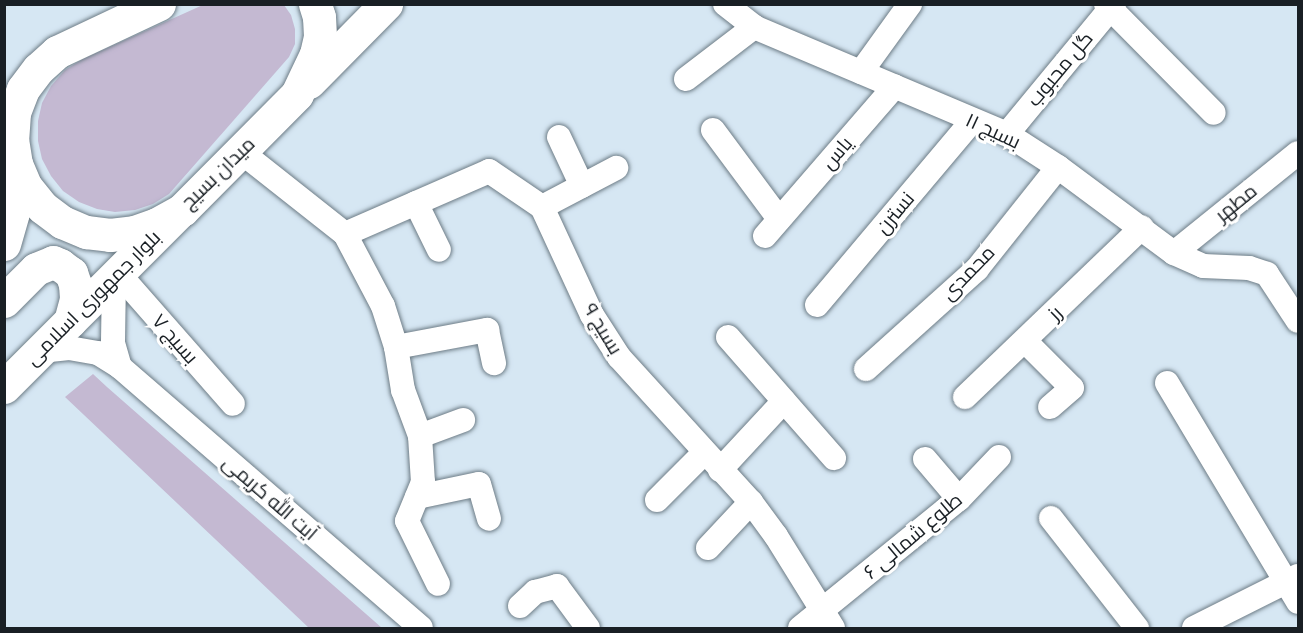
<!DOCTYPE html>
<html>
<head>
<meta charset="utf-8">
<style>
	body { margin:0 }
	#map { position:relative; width:1303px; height:633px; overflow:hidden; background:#d6e7f3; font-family:"Roboto Condensed",Cairo,sans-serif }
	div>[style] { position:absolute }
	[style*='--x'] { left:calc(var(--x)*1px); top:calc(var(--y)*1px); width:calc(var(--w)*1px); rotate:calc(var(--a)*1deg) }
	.green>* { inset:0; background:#c4b9d2 }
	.roads { filter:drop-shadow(0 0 2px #6d7c86) drop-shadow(0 0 2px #6d7c86) }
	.street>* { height:24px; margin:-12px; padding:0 12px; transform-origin:12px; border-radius:12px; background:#fff }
	.primary>* { height:33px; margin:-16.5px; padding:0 16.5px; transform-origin:16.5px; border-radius:16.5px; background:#fff }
	.highway>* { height:33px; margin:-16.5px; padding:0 16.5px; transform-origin:16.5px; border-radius:16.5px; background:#fff }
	span { translate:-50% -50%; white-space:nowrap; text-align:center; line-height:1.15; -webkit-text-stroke:6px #fff; paint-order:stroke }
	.street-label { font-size:20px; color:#191f24 }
	.frame { position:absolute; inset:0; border:6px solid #191f24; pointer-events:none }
</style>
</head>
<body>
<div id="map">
	<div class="green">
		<i style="clip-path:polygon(205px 4px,284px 5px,291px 15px,295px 29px,295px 44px,289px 57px,169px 194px,153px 204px,135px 210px,115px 212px,97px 209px,79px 202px,63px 191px,51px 176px,42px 159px,38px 141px,38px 121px,42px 103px,51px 86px,65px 70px,83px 59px)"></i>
		<i style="clip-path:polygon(93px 374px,107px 387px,382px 628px,309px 628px,65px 397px)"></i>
	</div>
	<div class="roads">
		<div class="street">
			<i style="--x:725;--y:4;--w:37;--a:38"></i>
			<i style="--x:754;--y:27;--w:275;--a:22.9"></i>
			<i style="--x:1007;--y:134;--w:61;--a:32.9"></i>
			<i style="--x:1058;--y:167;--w:144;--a:36.6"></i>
			<i style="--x:1174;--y:253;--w:32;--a:24"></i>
			<i style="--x:1203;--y:266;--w:46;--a:2.5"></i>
			<i style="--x:1249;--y:268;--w:19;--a:18"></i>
			<i style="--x:1267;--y:274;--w:56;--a:56.6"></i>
			<i style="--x:1106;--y:4;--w:153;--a:45.3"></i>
			<i style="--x:861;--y:72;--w:84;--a:-54.2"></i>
			<i style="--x:686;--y:79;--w:86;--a:-37.4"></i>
			<i style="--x:713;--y:130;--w:111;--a:53.4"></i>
			<i style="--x:1007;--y:134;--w:168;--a:-50.5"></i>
			<i style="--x:559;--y:137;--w:54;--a:64.9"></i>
			<i style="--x:240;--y:151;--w:134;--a:38.3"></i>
			<i style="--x:345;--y:234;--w:81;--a:62.2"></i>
			<i style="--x:383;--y:306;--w:43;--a:72.4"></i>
			<i style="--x:396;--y:347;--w:44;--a:80.8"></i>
			<i style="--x:403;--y:390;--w:49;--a:69.7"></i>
			<i style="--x:420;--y:436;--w:46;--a:86.3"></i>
			<i style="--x:423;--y:482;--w:42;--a:112.3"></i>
			<i style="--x:407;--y:521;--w:70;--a:63.8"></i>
			<i style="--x:416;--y:203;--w:52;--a:63.9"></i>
			<i style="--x:542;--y:207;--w:84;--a:-27.8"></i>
			<i style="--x:345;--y:234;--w:157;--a:-23.6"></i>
			<i style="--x:489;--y:171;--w:64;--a:34.2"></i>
			<i style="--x:542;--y:207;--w:119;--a:65.2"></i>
			<i style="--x:592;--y:315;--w:50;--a:57.3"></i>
			<i style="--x:619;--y:357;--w:196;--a:47.7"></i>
			<i style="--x:751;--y:502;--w:42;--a:53.7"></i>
			<i style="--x:776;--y:536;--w:108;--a:58.2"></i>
			<i style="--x:765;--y:236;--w:198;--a:-49.1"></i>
			<i style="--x:1174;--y:253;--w:159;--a:-38.9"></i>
			<i style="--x:118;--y:273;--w:174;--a:48.7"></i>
			<i style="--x:114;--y:278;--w:65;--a:90.9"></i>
			<i style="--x:113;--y:343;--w:25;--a:74"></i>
			<i style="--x:817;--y:305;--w:241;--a:-49.9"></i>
			<i style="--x:728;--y:337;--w:161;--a:48.8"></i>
			<i style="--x:1025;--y:341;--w:66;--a:45"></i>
			<i style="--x:1072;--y:388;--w:29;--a:139"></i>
			<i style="--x:396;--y:347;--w:93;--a:-10.6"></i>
			<i style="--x:487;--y:330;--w:34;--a:78"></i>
			<i style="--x:40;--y:351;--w:29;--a:-6"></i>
			<i style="--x:69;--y:348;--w:29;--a:10"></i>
			<i style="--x:98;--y:353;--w:26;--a:32"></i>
			<i style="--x:120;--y:367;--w:398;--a:40.9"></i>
			<i style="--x:866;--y:369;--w:149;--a:-42"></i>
			<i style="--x:977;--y:269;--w:130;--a:-51.5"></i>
			<i style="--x:1167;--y:383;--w:255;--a:59.1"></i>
			<i style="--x:965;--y:397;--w:245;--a:-43.8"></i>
			<i style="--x:420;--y:436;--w:46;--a:-20.4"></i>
			<i style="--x:925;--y:459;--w:52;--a:49.6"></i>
			<i style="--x:720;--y:470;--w:94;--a:-47.2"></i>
			<i style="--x:417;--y:497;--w:63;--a:-11.8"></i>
			<i style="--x:479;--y:484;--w:36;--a:74"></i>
			<i style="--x:657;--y:500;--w:66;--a:-45"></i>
			<i style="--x:1051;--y:518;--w:140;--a:52"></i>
			<i style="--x:708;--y:548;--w:63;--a:-46.9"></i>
			<i style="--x:520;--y:606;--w:21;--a:-43"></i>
			<i style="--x:535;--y:592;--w:23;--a:-15"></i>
			<i style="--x:557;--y:586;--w:52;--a:53.6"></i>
			<i style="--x:800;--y:628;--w:205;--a:-39.1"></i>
			<i style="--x:959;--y:499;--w:58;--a:-46.4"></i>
			<i style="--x:1194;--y:628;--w:116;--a:-26.6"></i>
		</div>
		<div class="primary">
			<i style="--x:4;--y:244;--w:33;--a:-74"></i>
			<i style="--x:13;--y:212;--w:48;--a:-86.4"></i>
			<i style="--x:4;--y:301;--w:45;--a:-45"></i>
			<i style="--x:36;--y:269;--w:18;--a:-22"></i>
			<i style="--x:53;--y:262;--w:8;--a:23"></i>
			<i style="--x:60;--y:265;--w:14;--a:36"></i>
			<i style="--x:71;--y:273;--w:12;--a:70"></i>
			<i style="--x:75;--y:284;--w:15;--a:86"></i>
			<i style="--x:76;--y:299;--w:23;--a:105"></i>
			<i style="--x:4;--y:387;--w:245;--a:-45"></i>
		</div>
		<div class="highway">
			<i style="--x:159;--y:4;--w:113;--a:154.8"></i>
			<i style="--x:57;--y:52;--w:25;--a:138"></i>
			<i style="--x:38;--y:69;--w:25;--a:127"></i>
			<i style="--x:23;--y:89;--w:26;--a:111"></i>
			<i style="--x:14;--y:113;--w:26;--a:94"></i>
			<i style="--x:12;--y:139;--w:25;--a:81"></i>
			<i style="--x:16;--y:164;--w:25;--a:67"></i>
			<i style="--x:26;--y:187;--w:26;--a:51"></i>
			<i style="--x:42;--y:207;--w:25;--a:37"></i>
			<i style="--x:62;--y:222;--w:26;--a:23"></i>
			<i style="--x:86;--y:232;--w:24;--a:7"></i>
			<i style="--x:110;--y:235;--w:24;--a:-7"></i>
			<i style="--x:134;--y:232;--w:24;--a:-19"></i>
			<i style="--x:157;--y:224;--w:29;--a:-29"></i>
			<i style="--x:182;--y:210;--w:163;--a:-45.2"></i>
			<i style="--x:297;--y:94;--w:44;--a:-64.6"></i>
			<i style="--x:316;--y:54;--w:18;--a:-77"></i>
			<i style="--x:320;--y:36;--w:19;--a:-93"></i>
			<i style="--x:319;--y:17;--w:14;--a:-107"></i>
			<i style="--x:309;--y:82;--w:110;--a:-45.4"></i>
		</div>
	</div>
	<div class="street-label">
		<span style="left:1060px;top:69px;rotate:-50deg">گل محبوب</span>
		<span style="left:993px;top:131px;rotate:25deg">بسیج ۱۱</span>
		<span style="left:837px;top:153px;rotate:-49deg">یاس</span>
		<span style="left:218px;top:173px;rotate:-44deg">میدان بسیج</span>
		<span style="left:1236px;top:203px;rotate:-39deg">مطهر</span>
		<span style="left:895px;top:213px;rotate:-50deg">نسترن</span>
		<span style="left:968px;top:273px;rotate:-46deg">محمدی</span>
		<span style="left:93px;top:298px;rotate:-45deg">بلوار جمهوری اسلامی</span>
		<span style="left:1055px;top:313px;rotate:-44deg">رز</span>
		<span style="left:603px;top:329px;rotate:59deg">بسیج ۹</span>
		<span style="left:175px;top:339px;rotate:49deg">بسیج ۷</span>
		<span style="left:270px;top:498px;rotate:41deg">آیت الله کریمی</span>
		<span style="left:913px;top:536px;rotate:-40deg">طلوع شمالی ۶</span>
	</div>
	<div class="frame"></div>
</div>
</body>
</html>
